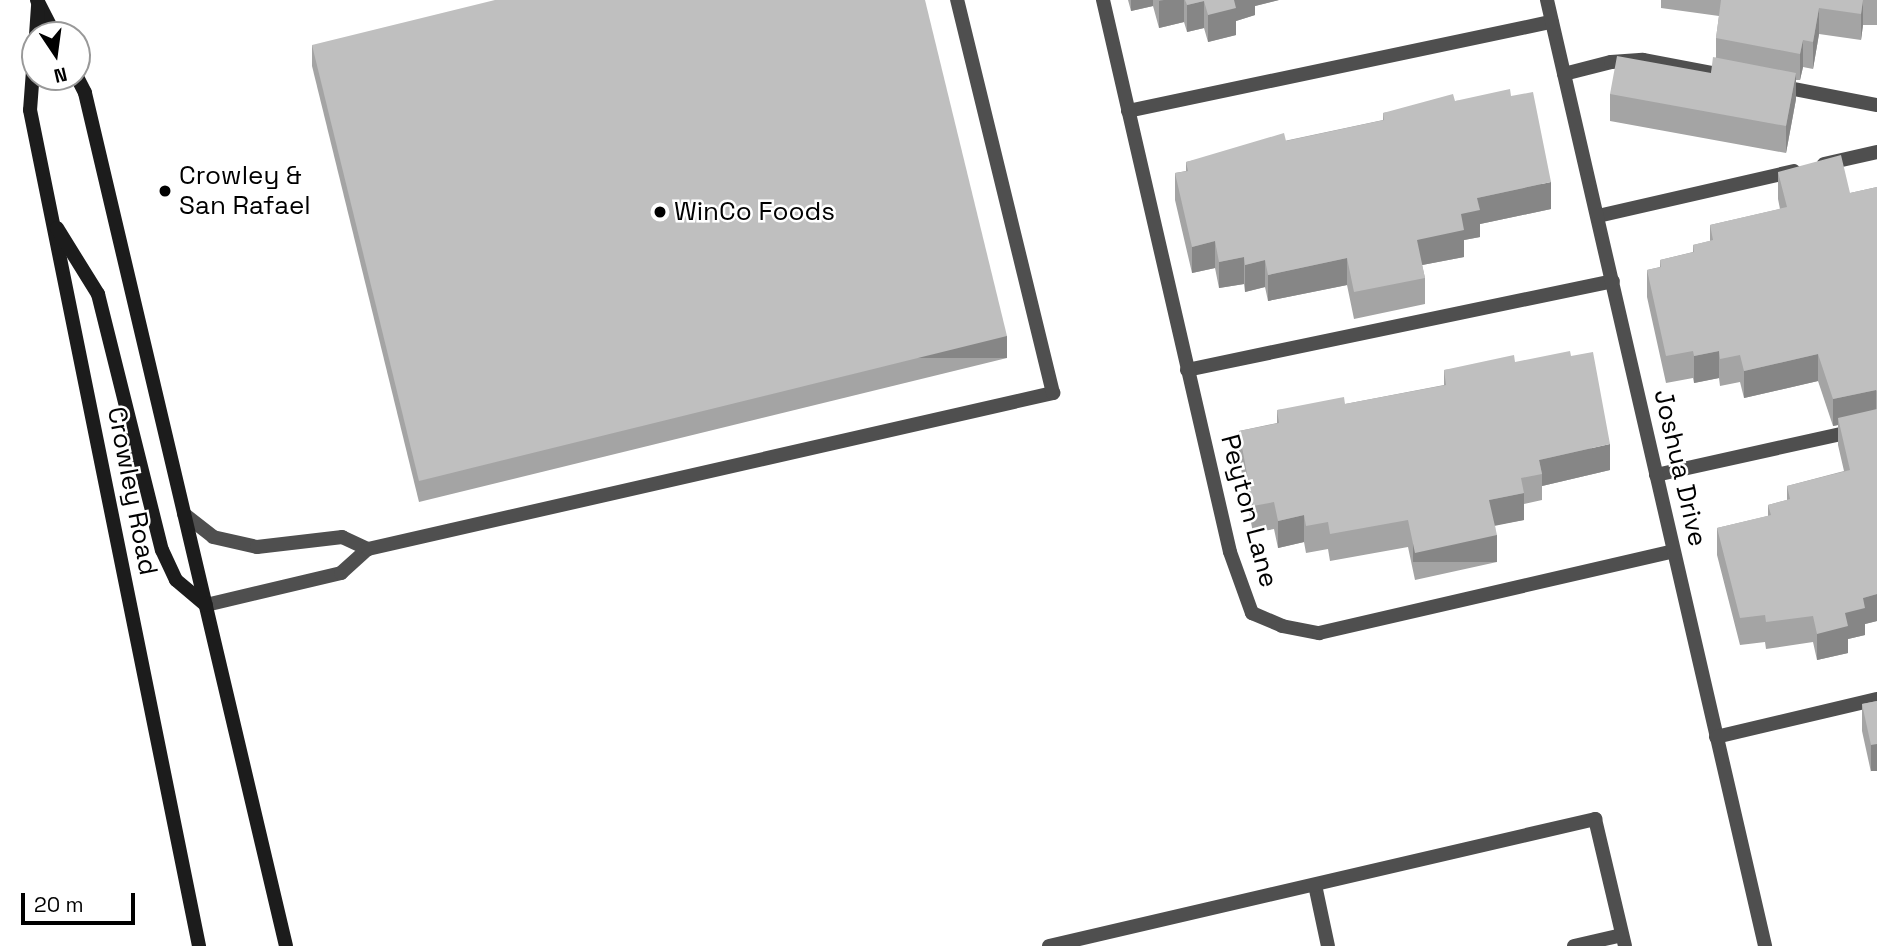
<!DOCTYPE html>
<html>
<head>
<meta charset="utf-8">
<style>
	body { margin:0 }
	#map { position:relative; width:1877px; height:946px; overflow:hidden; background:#fff; font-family:"Space Grotesk",sans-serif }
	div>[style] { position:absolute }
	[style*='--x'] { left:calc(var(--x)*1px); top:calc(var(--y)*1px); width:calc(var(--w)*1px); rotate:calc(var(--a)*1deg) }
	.service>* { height:14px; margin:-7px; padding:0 7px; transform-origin:7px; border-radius:7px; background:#4f4f4f }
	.minor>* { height:14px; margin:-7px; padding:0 7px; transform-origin:7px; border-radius:7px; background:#4f4f4f }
	.secondary>* { height:14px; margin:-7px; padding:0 7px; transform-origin:7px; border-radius:7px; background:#1c1c1c }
	.wall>* { inset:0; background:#a4a4a4 }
	.shaded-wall>* { inset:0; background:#868686; transform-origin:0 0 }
	.building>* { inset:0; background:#bfbfbf }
	.dots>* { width:19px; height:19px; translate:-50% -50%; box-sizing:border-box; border:4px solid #fff; border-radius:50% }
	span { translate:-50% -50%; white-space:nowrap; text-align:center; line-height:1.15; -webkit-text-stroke:5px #fff; paint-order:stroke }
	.poi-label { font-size:26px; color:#000 }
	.left { translate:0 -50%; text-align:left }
	.street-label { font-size:26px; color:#000 }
	.north { position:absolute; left:21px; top:21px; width:70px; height:70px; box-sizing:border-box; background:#fff; border:2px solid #999; border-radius:50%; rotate:167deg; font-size:19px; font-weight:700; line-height:28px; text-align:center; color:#000 }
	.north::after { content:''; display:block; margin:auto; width:24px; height:32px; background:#000; clip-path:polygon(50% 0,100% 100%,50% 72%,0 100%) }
	.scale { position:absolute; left:21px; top:893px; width:114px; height:32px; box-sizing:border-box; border:4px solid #000; border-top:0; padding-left:9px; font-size:21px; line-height:24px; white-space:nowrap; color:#000; -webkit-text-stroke:5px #fff; paint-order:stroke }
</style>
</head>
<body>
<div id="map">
	<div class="service">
		<i style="--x:1564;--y:74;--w:49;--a:-14.3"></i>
		<i style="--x:1611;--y:62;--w:32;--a:-4"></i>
		<i style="--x:1643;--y:60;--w:75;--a:10.7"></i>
		<i style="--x:1779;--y:86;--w:100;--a:11"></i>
		<i style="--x:1128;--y:111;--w:433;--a:-11.9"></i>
		<i style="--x:1824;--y:164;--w:54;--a:-12.8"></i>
		<i style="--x:1598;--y:216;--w:201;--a:-12.9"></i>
		<i style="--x:1187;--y:370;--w:435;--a:-11.8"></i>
		<i style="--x:1656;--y:475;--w:226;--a:-12.5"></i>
		<i style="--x:184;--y:514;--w:37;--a:38"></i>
		<i style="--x:213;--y:537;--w:45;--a:12.8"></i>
		<i style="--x:257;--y:547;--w:86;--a:-6.7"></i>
		<i style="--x:342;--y:537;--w:29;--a:25"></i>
		<i style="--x:206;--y:605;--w:139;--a:-13.3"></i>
		<i style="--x:341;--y:573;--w:36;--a:-42"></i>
		<i style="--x:368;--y:549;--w:703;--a:-12.83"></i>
		<i style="--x:1053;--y:393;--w:405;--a:-103.7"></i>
		<i style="--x:1315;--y:885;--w:62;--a:78"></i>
		<i style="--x:1049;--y:946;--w:561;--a:-13.09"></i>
		<i style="--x:1595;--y:819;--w:130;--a:76.7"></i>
		<i style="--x:1574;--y:946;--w:49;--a:-12.9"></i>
	</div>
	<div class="minor">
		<i style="--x:1103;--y:0;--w:566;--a:77.04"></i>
		<i style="--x:1230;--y:552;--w:65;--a:70.2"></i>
		<i style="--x:1252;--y:613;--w:33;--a:23"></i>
		<i style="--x:1282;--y:626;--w:38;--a:11"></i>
		<i style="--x:1319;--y:633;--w:363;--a:-13"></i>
		<i style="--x:1547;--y:0;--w:971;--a:77.02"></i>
		<i style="--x:1716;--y:737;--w:165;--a:-13.3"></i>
	</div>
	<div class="secondary">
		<i style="--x:37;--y:0;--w:39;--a:63"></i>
		<i style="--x:36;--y:35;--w:31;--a:-86"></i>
		<i style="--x:35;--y:44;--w:66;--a:94.3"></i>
		<i style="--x:30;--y:110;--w:853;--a:78.57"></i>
		<i style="--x:77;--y:77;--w:18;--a:63"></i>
		<i style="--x:85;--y:93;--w:876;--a:76.74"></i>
		<i style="--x:57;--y:228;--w:78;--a:58.2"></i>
		<i style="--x:98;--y:294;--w:264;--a:76"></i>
		<i style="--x:162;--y:550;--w:33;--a:65"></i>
		<i style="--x:176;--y:580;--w:39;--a:40"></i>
	</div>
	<div class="wall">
		<i style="clip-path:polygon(1128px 0,1279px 0,1255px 6px,1255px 15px,1236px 21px,1236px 35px,1208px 42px,1204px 28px,1187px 32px,1184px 22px,1159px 28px,1153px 6px,1131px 11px)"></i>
		<i style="clip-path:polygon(1661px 0,1877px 0,1877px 25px,1863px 25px,1861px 40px,1819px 34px,1813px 69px,1803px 67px,1800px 80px,1796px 80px,1796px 99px,1786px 153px,1610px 121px,1610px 94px,1711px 73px,1716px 57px,1716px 38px,1719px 16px,1661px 8px)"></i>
		<i style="clip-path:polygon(312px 45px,1007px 358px,419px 502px,312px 66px)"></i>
		<i style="clip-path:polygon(1511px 96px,1551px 209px,1480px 224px,1480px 237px,1464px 240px,1464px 257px,1422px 265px,1425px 278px,1425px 304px,1354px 319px,1347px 285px,1268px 301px,1265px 287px,1245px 292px,1244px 284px,1219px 288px,1215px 268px,1192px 273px,1175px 200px,1175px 173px,1186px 171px,1186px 162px,1383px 120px,1383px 113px,1455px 101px)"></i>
		<i style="clip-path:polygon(1778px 172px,1850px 193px,1877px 187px,1877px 621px,1865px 624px,1865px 635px,1848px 639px,1848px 653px,1817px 660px,1813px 642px,1766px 649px,1765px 642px,1740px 645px,1717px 555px,1717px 528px,1768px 516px,1768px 505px,1787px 500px,1787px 486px,1844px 471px,1838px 445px,1838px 425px,1833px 426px,1818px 381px,1744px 398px,1740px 382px,1720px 386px,1719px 378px,1694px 383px,1693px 378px,1666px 383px,1647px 297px,1647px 270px,1660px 267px,1660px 260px,1693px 252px,1693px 245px,1710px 241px,1710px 225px,1780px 209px,1778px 199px)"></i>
		<i style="clip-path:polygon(1515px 362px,1610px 470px,1542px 486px,1542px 500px,1524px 504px,1524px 520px,1495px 525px,1497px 562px,1415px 580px,1408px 547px,1330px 561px,1328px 549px,1306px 553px,1304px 542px,1278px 548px,1274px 529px,1253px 533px,1239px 458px,1239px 431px,1277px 423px,1277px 410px,1345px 404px,1444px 385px,1444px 370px)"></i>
		<i style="clip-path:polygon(1877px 701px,1871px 772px,1862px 731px,1862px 704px)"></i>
	</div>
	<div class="shaded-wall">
		<i style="clip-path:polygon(1131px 0,1153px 0,1153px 6px,1131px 11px)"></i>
		<i style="clip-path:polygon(1164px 0,1184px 0,1184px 22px,1159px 28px,1159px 1px)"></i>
		<i style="clip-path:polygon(1233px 0,1279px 0,1255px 6px,1255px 15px,1236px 21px,1236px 35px,1208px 42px,1208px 15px)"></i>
		<i style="clip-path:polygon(1863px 0,1863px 25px,1861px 40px,1861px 14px)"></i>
		<i style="clip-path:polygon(1204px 1px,1204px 28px,1187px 32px,1187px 5px)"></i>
		<i style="clip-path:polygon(1819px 8px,1819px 34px,1813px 69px,1813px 42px)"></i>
		<i style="clip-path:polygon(1803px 40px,1803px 67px,1800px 80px,1800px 54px)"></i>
		<i style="clip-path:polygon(1796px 73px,1796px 99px,1786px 153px,1786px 126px)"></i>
		<i style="clip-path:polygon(1551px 182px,1551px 209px,1480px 224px,1480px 237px,1464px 240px,1464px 257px,1417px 266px,1417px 240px,1461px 214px,1477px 198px)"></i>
		<i style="clip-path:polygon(1215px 241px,1215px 268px,1192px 273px,1192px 247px)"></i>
		<i style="clip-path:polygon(1244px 257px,1244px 284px,1219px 288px,1219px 262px)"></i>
		<i style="clip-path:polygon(1347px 258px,1347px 285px,1268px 301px,1268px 275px)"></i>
		<i style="clip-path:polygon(1265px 260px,1265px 287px,1245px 292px,1245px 265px)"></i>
		<i style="left:1007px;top:336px;width:22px;height:606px;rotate:90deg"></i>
		<i style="clip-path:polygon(1719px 351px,1719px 378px,1694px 383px,1694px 356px)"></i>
		<i style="clip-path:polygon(1818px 354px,1818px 381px,1744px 398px,1744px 371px)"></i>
		<i style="clip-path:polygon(1876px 390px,1876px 417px,1838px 418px,1838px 425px,1833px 426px,1833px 399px)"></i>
		<i style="clip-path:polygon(1610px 444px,1610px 470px,1542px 486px,1542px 474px,1539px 460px)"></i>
		<i style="clip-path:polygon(1524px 493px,1524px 520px,1489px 527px,1489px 500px)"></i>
		<i style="clip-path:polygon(1304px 515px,1304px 542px,1278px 548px,1278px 521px)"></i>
		<i style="left:1497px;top:535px;width:27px;height:84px;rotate:90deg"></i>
		<i style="clip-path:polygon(1877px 594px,1877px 621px,1865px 624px,1865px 635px,1848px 639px,1848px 653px,1817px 660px,1817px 634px,1863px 598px)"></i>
		<i style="left:1877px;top:744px;width:27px;height:6px;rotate:90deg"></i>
	</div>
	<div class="building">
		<i style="clip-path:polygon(495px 0,925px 0,1007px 336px,419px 481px,312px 45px)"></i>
		<i style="clip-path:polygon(1185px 0,1234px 0,1236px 8px,1208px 15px,1204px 1px,1187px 5px)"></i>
		<i style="clip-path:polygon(1721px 0,1863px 0,1861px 14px,1819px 8px,1813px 42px,1803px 40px,1800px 54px,1716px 38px)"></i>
		<i style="clip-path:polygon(1617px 56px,1711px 73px,1713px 57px,1796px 73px,1786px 126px,1610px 94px)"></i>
		<i style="clip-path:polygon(1510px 89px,1511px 96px,1533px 92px,1551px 182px,1477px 198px,1480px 210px,1461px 214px,1464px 230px,1417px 240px,1425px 278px,1354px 292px,1347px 258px,1268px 275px,1265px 260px,1245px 265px,1244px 257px,1219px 262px,1215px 241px,1192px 247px,1175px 173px,1188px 171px,1186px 162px,1284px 133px,1286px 141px,1384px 120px,1383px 113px,1453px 94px,1455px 101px)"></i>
		<i style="clip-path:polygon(1841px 155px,1850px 193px,1877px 187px,1877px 391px,1876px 390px,1833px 399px,1818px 354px,1744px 371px,1740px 355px,1720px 359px,1719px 351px,1694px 356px,1693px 351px,1666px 356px,1647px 270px,1661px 267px,1660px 260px,1694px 252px,1693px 245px,1713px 240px,1710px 225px,1787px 207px,1778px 172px)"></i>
		<i style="clip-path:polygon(1570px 351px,1571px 356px,1593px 352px,1610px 444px,1539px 460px,1542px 474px,1521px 478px,1524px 493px,1489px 500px,1497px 535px,1415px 553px,1408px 520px,1330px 534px,1328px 522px,1306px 526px,1304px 515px,1278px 521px,1274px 502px,1253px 506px,1239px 431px,1279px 423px,1277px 410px,1344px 397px,1345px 404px,1446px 385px,1444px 370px,1514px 355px,1515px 362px)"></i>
		<i style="clip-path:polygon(1877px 409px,1877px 594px,1863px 598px,1865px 608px,1845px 613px,1848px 626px,1817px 634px,1813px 616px,1766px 622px,1765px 615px,1740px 618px,1717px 528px,1771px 515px,1768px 505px,1790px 499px,1787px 486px,1850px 470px,1838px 418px)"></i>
		<i style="clip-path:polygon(1877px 701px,1877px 744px,1871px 745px,1862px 704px)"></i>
	</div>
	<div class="dots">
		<i style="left:165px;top:191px;background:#000"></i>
		<i style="left:660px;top:212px;background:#000"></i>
	</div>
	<div class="poi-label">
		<span class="left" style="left:179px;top:191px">Crowley &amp;<br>San Rafael</span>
		<span class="left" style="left:674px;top:212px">WinCo Foods</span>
	</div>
	<div class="street-label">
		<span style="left:1680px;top:468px;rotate:77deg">Joshua Drive</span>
		<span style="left:132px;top:491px;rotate:79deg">Crowley Road</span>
		<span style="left:1249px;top:511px;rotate:75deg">Peyton Lane</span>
	</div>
	<div class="north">N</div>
	<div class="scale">20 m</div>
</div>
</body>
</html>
